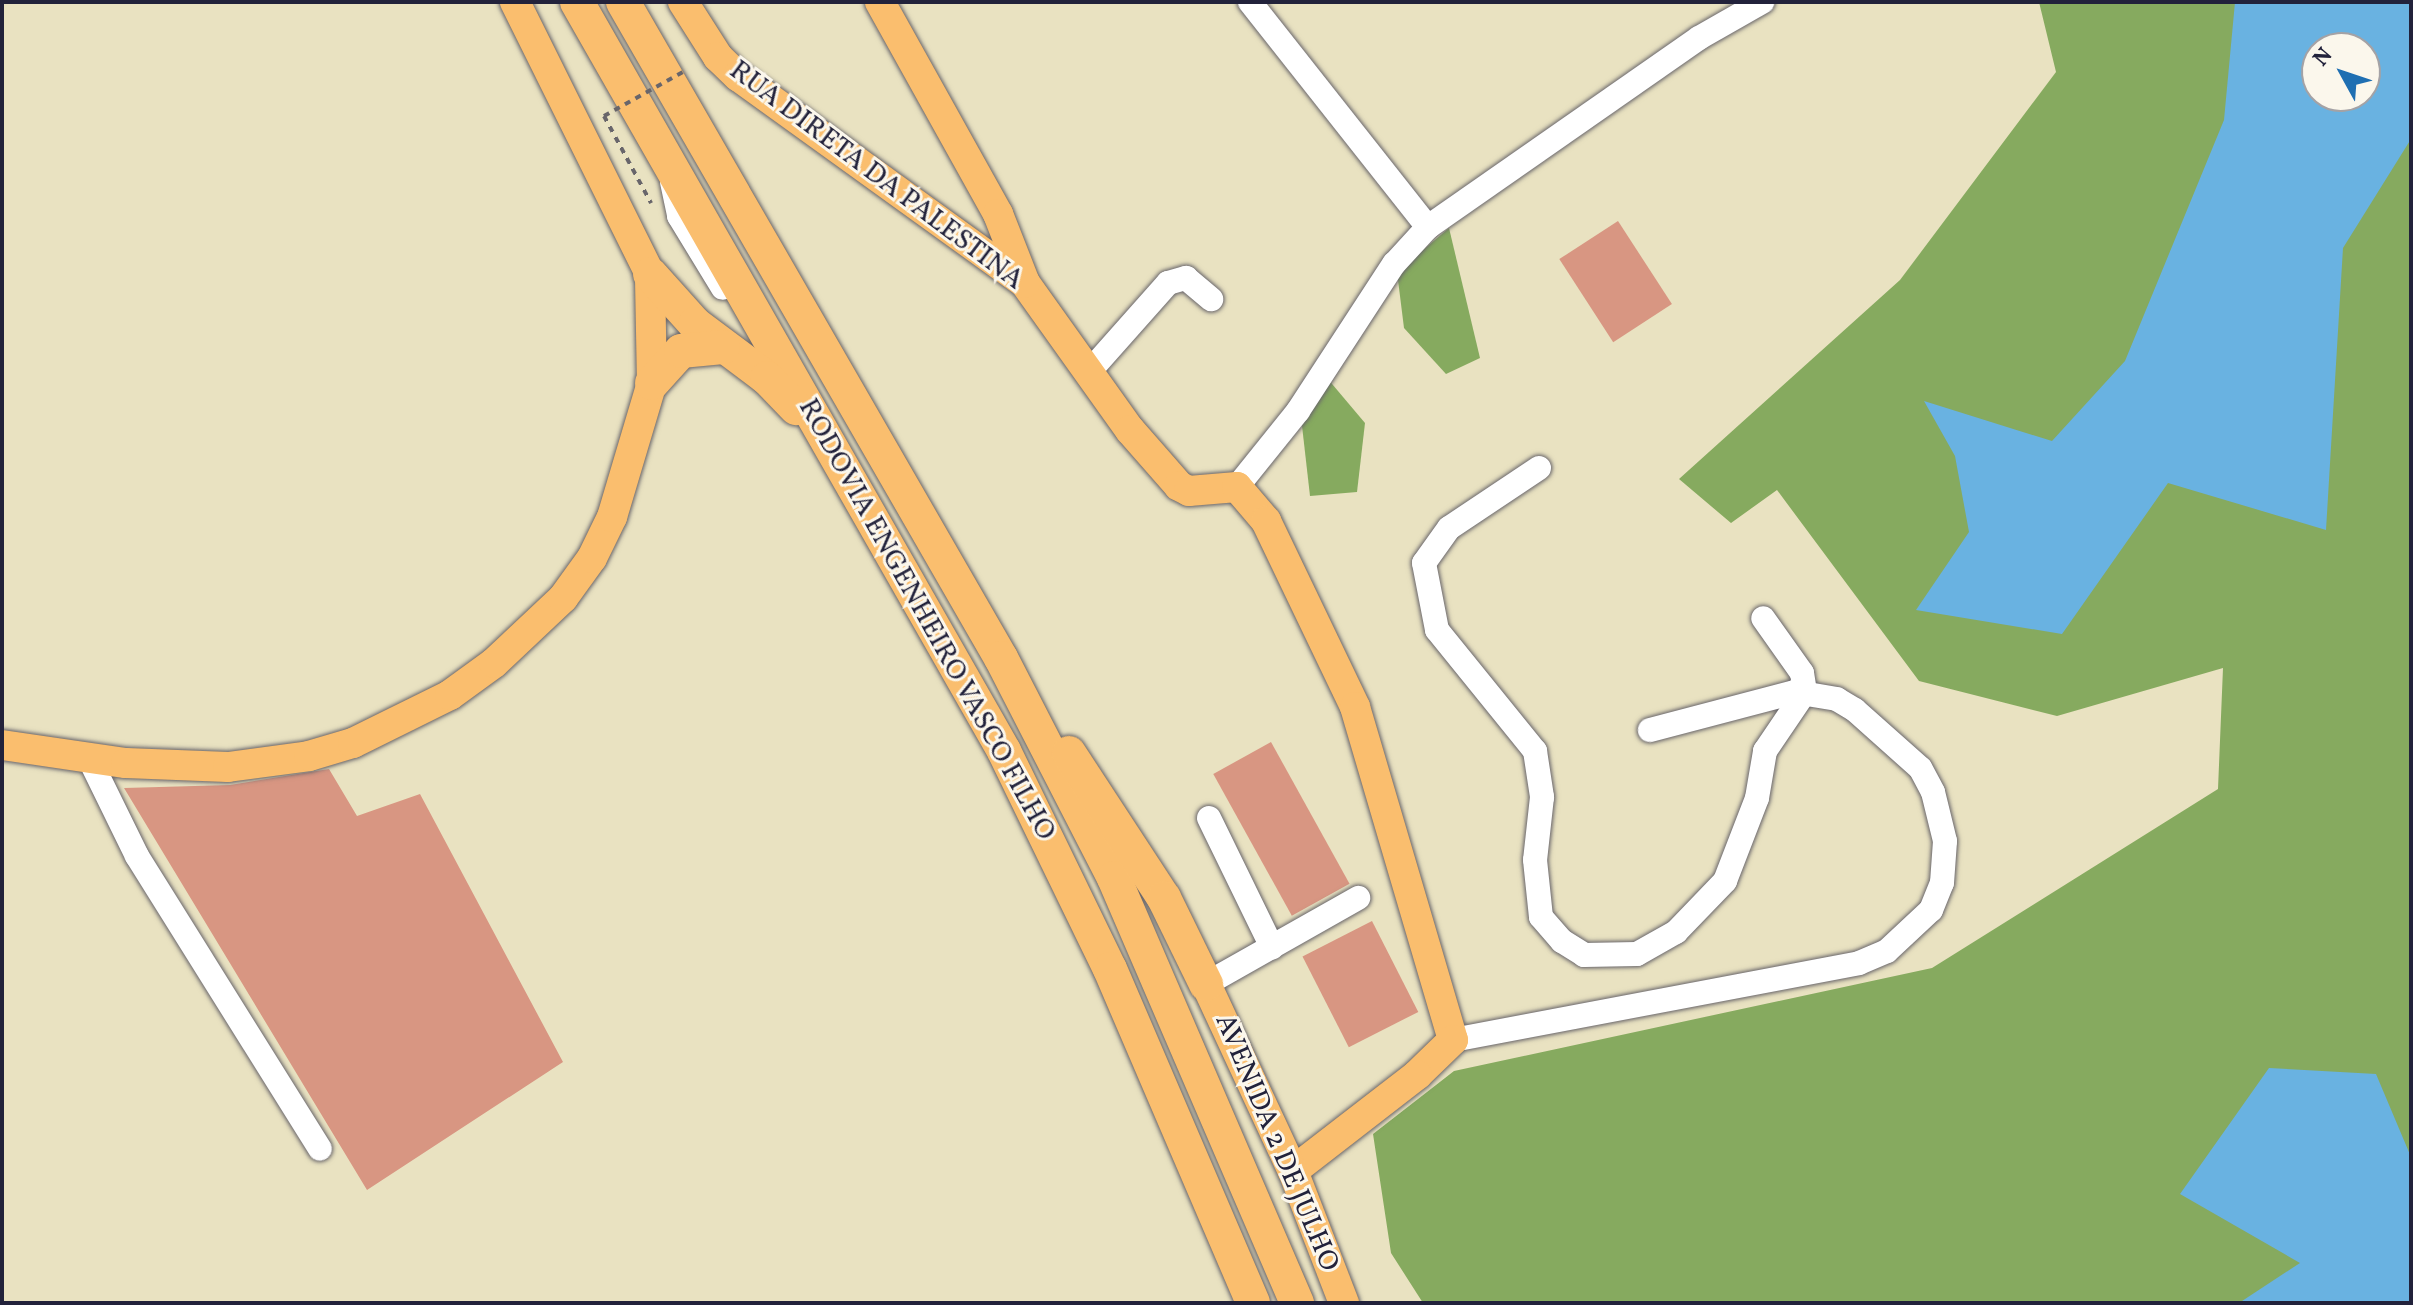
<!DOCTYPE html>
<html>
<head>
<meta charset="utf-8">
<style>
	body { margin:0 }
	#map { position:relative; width:2413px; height:1305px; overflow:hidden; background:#e9e2c1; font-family:Vollkorn,serif }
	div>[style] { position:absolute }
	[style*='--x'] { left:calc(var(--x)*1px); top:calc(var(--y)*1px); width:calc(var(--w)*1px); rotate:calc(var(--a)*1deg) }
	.forest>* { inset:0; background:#86aa5f }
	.water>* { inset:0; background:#69b2e1 }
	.building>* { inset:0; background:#d89682; transform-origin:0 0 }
	.path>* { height:4px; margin-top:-2px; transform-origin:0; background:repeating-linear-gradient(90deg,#68656a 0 6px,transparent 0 12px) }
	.roads { filter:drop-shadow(0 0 2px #68656a) drop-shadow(0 0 2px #68656a) }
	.minor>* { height:24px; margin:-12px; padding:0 12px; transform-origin:12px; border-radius:12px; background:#fff }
	.major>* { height:30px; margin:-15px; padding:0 15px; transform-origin:15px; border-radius:15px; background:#fabe6e }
	.highway>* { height:34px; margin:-17px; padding:0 17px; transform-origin:17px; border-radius:17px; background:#fabe6e }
	.path-bridge>* { height:4px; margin-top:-2px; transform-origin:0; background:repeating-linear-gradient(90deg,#68656a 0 6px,transparent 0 12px) }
	span { translate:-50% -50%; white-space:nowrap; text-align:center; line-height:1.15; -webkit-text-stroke:6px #fbf7ec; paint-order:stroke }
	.street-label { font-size:28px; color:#22223b }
	.frame { position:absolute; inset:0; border:4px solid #22223b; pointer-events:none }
	.north { position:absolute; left:2301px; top:32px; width:80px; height:80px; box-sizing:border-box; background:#fbf7ec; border:2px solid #a4a2a5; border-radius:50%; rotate:310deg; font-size:22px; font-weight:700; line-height:32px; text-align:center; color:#22223b }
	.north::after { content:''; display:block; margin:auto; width:28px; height:36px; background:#1f6fb2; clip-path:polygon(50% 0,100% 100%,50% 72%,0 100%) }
</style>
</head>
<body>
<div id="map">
	<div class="forest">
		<i style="clip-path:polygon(evenodd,2039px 2px,2411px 2px,2411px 1303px,1423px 1303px,1391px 1253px,1373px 1134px,1454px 1071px,1932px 968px,2218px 789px,2223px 668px,2057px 716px,1919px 681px,1777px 490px,1731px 523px,1679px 479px,1900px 280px,2056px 72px,2039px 2px,2317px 48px,2365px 48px,2365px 96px,2317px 96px,2317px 48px)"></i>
		<i style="clip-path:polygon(1449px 228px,1480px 358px,1446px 374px,1404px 328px,1397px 272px)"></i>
		<i style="clip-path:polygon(1327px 378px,1365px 423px,1357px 492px,1310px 496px,1301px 417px)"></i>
	</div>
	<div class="water">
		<i style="clip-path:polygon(evenodd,2235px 2px,2411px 2px,2411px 139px,2343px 248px,2326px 530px,2168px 483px,2062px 634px,1916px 610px,1969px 532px,1955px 456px,1924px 401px,2052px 441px,2125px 361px,2224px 120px,2235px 2px,2317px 48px,2365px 48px,2365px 96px,2317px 96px,2317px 48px)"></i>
		<i style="clip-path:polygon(2269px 1068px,2376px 1074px,2411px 1157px,2411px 1303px,2239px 1303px,2300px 1263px,2180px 1194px)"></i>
	</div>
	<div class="building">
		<i style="left:1618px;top:221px;width:99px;height:70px;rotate:57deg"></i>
		<i style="left:1271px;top:742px;width:162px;height:66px;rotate:61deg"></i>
		<i style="clip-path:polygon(329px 769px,357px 816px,420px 794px,563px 1062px,367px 1190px,124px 788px,230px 785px)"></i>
		<i style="left:1372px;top:921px;width:102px;height:78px;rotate:63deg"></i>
	</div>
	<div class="path">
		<i style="--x:604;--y:116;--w:99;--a:61.6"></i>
	</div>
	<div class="roads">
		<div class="minor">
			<i style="--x:1250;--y:2;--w:287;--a:51.7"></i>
			<i style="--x:672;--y:182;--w:35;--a:78"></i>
			<i style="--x:679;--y:216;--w:84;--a:58.6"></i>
			<i style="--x:1089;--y:372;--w:119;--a:-48.4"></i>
			<i style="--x:1168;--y:283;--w:19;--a:-16"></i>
			<i style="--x:1186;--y:278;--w:33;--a:40"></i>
			<i style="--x:1539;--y:468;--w:108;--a:146.3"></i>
			<i style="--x:1449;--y:528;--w:43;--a:125.5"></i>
			<i style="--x:1424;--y:563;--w:68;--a:79"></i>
			<i style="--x:1437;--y:630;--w:156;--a:51"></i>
			<i style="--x:1535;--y:751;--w:47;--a:81.3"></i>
			<i style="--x:1542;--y:797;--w:63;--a:96.3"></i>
			<i style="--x:1535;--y:860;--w:57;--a:84"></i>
			<i style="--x:1541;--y:917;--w:32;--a:49"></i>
			<i style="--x:1562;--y:941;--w:26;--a:32"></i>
			<i style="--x:1584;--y:955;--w:53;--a:-1.1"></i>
			<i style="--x:1637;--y:954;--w:45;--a:-29.4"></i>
			<i style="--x:1676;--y:932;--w:71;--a:-46.1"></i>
			<i style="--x:1725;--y:881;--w:89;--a:-68.9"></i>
			<i style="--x:1757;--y:798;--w:48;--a:-80.3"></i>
			<i style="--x:1765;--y:751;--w:71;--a:-55.9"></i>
			<i style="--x:1805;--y:692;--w:19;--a:-99"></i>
			<i style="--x:1802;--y:673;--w:67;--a:-125.3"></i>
			<i style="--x:1237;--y:487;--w:97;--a:-51.2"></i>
			<i style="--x:1298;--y:411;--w:176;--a:-56.9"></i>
			<i style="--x:1394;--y:264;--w:50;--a:-47.4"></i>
			<i style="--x:1428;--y:227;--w:330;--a:-34.9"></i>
			<i style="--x:1699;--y:38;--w:73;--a:-29.7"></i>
			<i style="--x:89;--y:758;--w:109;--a:63.9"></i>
			<i style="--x:137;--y:856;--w:345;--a:58"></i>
			<i style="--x:1209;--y:818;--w:144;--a:64"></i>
			<i style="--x:1206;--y:984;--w:175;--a:-29.5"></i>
			<i style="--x:1453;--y:1040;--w:413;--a:-10.7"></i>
			<i style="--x:1859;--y:963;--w:30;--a:-23"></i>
			<i style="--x:1887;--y:951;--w:60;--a:-43"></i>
			<i style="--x:1931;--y:910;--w:29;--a:-68"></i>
			<i style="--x:1942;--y:883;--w:42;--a:-85.9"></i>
			<i style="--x:1945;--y:841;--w:50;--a:-103.8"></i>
			<i style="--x:1933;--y:792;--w:27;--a:-118"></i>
			<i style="--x:1920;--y:768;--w:87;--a:-138.3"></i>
			<i style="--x:1855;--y:710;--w:21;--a:-149"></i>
			<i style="--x:1837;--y:699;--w:43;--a:-170.5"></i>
			<i style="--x:1795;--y:692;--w:150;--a:165.3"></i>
		</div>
		<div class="major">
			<i style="--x:683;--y:2;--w:65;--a:57.5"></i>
			<i style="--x:718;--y:57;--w:28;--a:44"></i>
			<i style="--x:738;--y:76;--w:354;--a:35.8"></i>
			<i style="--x:1025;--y:283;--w:181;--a:54.5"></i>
			<i style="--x:1130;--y:430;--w:74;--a:48.8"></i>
			<i style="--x:1179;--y:486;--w:11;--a:27"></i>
			<i style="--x:1189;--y:491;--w:48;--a:-4.8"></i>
			<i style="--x:1237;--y:487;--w:45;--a:49.5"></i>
			<i style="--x:1266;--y:521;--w:206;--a:64.4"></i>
			<i style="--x:1355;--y:707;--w:347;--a:73.6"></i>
			<i style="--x:1453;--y:1040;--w:50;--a:135.8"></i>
			<i style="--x:1417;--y:1075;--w:157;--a:142.3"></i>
			<i style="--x:880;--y:2;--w:243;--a:60.9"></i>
			<i style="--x:998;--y:214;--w:74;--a:68.6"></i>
			<i style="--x:2;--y:745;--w:125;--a:8.3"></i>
			<i style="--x:126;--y:763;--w:102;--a:2.2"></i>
			<i style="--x:228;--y:767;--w:82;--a:-7.7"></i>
			<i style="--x:309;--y:756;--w:46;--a:-16.5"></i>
			<i style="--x:353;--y:743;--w:108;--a:-26.3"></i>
			<i style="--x:450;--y:695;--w:54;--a:-36"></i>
			<i style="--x:494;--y:663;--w:95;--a:-43.3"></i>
			<i style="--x:563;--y:598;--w:49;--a:-54.1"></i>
			<i style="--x:592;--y:558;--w:46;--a:-64"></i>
			<i style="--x:612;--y:517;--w:140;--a:-73.4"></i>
			<i style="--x:652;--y:383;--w:109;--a:-91.1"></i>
			<i style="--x:650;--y:274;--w:304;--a:-116.4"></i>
			<i style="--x:1206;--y:984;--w:206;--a:65.1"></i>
			<i style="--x:1293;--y:1171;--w:142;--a:68.9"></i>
		</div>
		<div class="highway">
			<i style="--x:577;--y:2;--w:862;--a:60.31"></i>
			<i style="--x:1004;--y:751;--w:242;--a:64.1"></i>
			<i style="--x:1110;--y:969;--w:363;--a:66.8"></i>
			<i style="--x:623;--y:2;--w:757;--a:60.05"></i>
			<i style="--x:1001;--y:658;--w:247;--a:62.8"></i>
			<i style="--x:1114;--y:878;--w:463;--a:66.7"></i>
			<i style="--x:650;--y:274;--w:67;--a:48"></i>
			<i style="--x:695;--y:324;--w:90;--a:36.9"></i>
			<i style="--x:767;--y:378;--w:42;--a:46"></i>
			<i style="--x:652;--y:383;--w:43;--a:-47.8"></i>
			<i style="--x:681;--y:351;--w:42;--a:-5.4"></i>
			<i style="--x:1069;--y:753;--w:173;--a:56.8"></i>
			<i style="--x:1164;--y:898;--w:96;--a:64"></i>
		</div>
	</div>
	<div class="path-bridge">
		<i style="--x:604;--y:116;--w:96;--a:-29.2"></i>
	</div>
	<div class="street-label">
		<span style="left:876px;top:176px;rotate:37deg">RUA DIRETA DA PALESTINA</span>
		<span style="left:926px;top:620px;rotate:61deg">RODOVIA ENGENHEIRO VASCO FILHO</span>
		<span style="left:1276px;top:1143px;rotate:67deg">AVENIDA 2 DE JULHO</span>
	</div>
	<div class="frame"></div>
	<div class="north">N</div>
</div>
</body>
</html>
